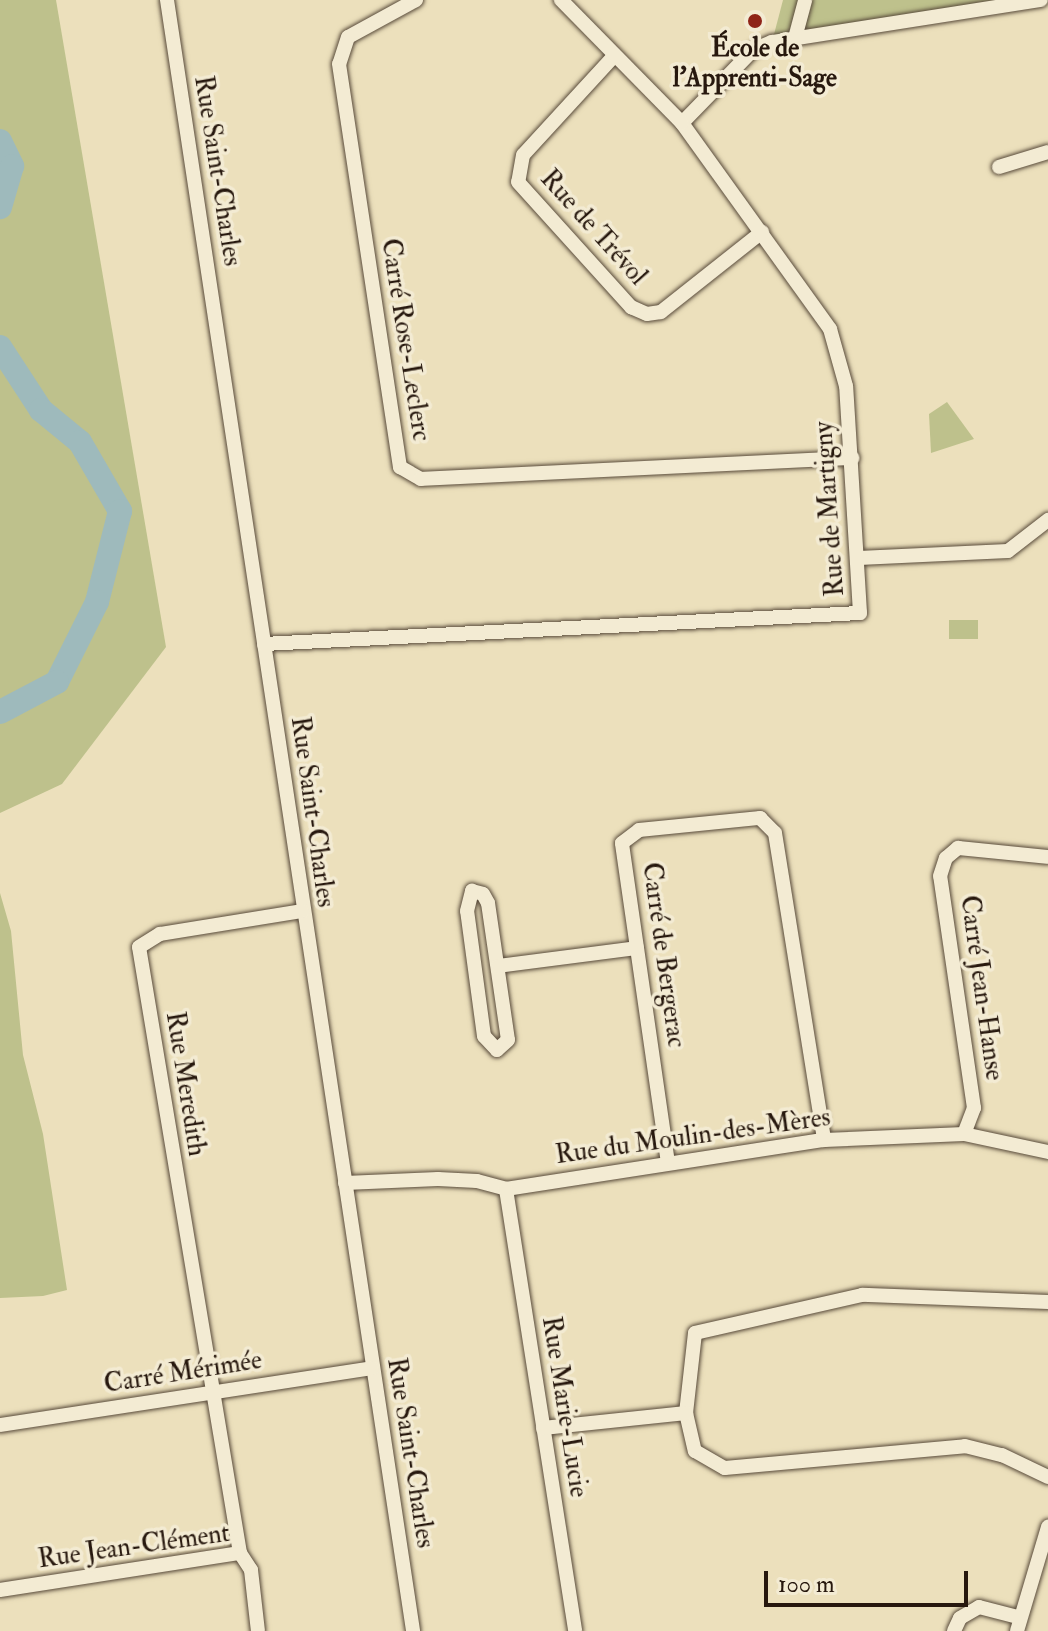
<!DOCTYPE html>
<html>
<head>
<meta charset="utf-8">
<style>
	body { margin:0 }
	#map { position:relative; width:1048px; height:1631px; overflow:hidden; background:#ece0bc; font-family:"IM FELL Double Pica",serif }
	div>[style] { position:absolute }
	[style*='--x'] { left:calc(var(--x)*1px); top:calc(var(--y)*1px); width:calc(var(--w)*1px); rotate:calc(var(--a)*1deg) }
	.green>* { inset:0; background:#bec18c; transform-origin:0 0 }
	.river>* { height:24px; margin:-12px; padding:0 12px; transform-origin:12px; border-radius:12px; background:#9ebabc }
	.roads { filter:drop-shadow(0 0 2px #584a3a) drop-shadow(0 0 2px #584a3a) }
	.minor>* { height:14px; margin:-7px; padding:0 7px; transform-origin:7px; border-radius:7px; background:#f3ebd3 }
	.dots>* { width:22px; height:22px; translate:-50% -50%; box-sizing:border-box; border:4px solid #f3ebd3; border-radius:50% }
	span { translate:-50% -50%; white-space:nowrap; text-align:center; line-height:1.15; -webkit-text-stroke:7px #f3ebd3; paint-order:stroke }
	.poi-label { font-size:26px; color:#27180e; font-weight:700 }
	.street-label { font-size:26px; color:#27180e }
	.scale { position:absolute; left:764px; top:1571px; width:204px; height:36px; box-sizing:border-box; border:4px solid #27180e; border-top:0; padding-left:10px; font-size:24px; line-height:28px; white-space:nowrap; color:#27180e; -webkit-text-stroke:6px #f3ebd3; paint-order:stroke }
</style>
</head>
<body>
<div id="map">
	<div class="green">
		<i style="clip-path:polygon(0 0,56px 0,166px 647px,62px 784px,0 813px)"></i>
		<i style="clip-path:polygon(783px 0,1041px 0,772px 42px)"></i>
		<i style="clip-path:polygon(947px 402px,974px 439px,931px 453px,929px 414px)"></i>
		<i style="left:949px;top:620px;width:29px;height:19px"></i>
		<i style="clip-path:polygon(0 893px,11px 931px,23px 1055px,43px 1134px,67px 1290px,43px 1296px,0 1298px)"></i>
	</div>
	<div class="river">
		<i style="--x:0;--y:141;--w:28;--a:64"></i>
		<i style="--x:12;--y:166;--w:43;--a:106.3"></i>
		<i style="--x:0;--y:347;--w:75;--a:56.9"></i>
		<i style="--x:41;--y:410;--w:50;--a:39.4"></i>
		<i style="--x:80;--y:442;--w:80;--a:59.9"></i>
		<i style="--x:120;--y:511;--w:94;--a:104.2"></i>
		<i style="--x:97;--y:602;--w:89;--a:116.6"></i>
		<i style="--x:57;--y:682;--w:64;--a:152.2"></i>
	</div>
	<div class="roads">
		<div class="minor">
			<i style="--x:167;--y:0;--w:1649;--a:81.42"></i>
			<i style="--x:416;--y:0;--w:77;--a:151.4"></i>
			<i style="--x:348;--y:37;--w:28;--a:108"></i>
			<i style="--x:339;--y:64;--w:408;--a:81.4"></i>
			<i style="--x:400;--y:467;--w:24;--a:30"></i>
			<i style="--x:421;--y:479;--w:432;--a:-2.8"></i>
			<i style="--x:795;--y:38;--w:39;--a:-75"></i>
			<i style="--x:614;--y:56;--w:134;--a:132.6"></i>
			<i style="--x:523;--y:155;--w:27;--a:100"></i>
			<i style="--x:518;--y:182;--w:169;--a:47.9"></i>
			<i style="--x:631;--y:307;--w:17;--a:24"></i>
			<i style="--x:647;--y:314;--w:14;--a:-8"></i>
			<i style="--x:661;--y:312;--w:129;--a:-38.4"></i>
			<i style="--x:682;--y:123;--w:102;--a:-45.8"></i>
			<i style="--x:753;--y:50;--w:21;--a:-23"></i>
			<i style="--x:772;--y:42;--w:272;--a:-8.9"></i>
			<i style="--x:999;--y:167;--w:51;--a:-17"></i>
			<i style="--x:859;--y:558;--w:149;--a:-2.7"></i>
			<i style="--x:1008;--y:551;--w:51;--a:-37.8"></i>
			<i style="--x:264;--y:644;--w:597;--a:-2.98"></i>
			<i style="--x:860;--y:613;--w:227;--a:-93.5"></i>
			<i style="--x:846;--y:386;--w:59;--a:-105.7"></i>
			<i style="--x:830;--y:329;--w:254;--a:-125.7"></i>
			<i style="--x:682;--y:123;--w:173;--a:-134.5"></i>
			<i style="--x:472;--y:891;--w:11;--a:15"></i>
			<i style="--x:483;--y:894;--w:10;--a:61"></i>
			<i style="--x:488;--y:903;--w:138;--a:81.7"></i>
			<i style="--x:508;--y:1040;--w:15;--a:138"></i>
			<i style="--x:497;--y:1050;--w:19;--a:-133"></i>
			<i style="--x:484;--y:1036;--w:126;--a:-97.7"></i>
			<i style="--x:467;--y:911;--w:21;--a:-76"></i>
			<i style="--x:498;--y:966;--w:140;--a:-7.4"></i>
			<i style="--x:964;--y:1134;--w:28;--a:-69"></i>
			<i style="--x:974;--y:1108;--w:234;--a:-98.3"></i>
			<i style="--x:940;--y:876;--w:19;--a:-72"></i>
			<i style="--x:946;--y:858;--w:16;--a:-40"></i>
			<i style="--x:958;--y:848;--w:90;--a:5.7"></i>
			<i style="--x:668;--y:1163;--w:323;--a:-98.2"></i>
			<i style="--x:622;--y:843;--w:21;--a:-37"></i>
			<i style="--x:639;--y:830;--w:122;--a:-5.7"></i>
			<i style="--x:760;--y:818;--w:21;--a:45"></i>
			<i style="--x:775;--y:833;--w:311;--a:80.9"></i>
			<i style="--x:345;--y:1183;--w:93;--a:-2.5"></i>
			<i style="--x:438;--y:1179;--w:39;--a:3"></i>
			<i style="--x:477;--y:1181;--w:30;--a:15"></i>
			<i style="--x:506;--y:1189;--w:322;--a:-8.8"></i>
			<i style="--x:824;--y:1140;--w:140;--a:-2.5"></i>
			<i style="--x:964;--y:1134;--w:86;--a:12.1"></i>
			<i style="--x:506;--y:1189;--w:447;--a:81.1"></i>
			<i style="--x:1048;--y:1302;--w:186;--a:-177.8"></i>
			<i style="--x:862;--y:1295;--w:171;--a:167.2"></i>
			<i style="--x:695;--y:1333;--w:81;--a:96.4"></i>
			<i style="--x:686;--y:1413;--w:39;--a:77"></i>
			<i style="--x:695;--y:1451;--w:34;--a:30"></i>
			<i style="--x:725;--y:1468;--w:241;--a:-5.2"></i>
			<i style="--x:965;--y:1446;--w:38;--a:14"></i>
			<i style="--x:1002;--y:1455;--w:51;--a:25.6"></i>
			<i style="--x:0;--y:1425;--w:376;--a:-8.7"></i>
			<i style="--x:543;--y:1428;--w:144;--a:-6"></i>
			<i style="--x:240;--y:1553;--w:614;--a:-99.46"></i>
			<i style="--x:139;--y:947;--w:25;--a:-32"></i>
			<i style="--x:160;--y:934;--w:144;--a:-9.2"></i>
			<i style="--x:0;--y:1590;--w:243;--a:-8.8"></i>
			<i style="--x:240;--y:1553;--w:20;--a:57"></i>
			<i style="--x:251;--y:1570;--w:61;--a:83.5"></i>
			<i style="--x:954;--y:1631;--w:14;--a:-65"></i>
			<i style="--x:960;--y:1618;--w:22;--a:-30"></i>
			<i style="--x:979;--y:1607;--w:40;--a:14.4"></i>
			<i style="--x:1017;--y:1631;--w:109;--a:-73.4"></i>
		</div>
	</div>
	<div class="dots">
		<i style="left:755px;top:21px;background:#8f2418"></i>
	</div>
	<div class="poi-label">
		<span style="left:755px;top:64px">École de<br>l'Apprenti-Sage</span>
	</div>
	<div class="street-label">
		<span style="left:217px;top:171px;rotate:81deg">Rue Saint-Charles</span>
		<span style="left:593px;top:228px;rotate:48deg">Rue de Trévol</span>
		<span style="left:405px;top:340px;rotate:81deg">Carré Rose-Leclerc</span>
		<span style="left:830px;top:509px;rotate:-94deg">Rue de Martigny</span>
		<span style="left:312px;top:812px;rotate:82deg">Rue Saint-Charles</span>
		<span style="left:663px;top:955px;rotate:82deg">Carré de Bergerac</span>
		<span style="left:981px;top:988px;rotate:82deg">Carré Jean-Hanse</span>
		<span style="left:185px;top:1084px;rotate:81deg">Rue Meredith</span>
		<span style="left:693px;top:1137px;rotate:-8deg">Rue du Moulin-des-Mères</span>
		<span style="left:183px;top:1373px;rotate:-9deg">Carré Mérimée</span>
		<span style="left:564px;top:1407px;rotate:81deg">Rue Marie-Lucie</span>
		<span style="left:410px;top:1453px;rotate:81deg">Rue Saint-Charles</span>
		<span style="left:134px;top:1547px;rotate:-8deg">Rue Jean-Clément</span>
	</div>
	<div class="scale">100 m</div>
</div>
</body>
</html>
